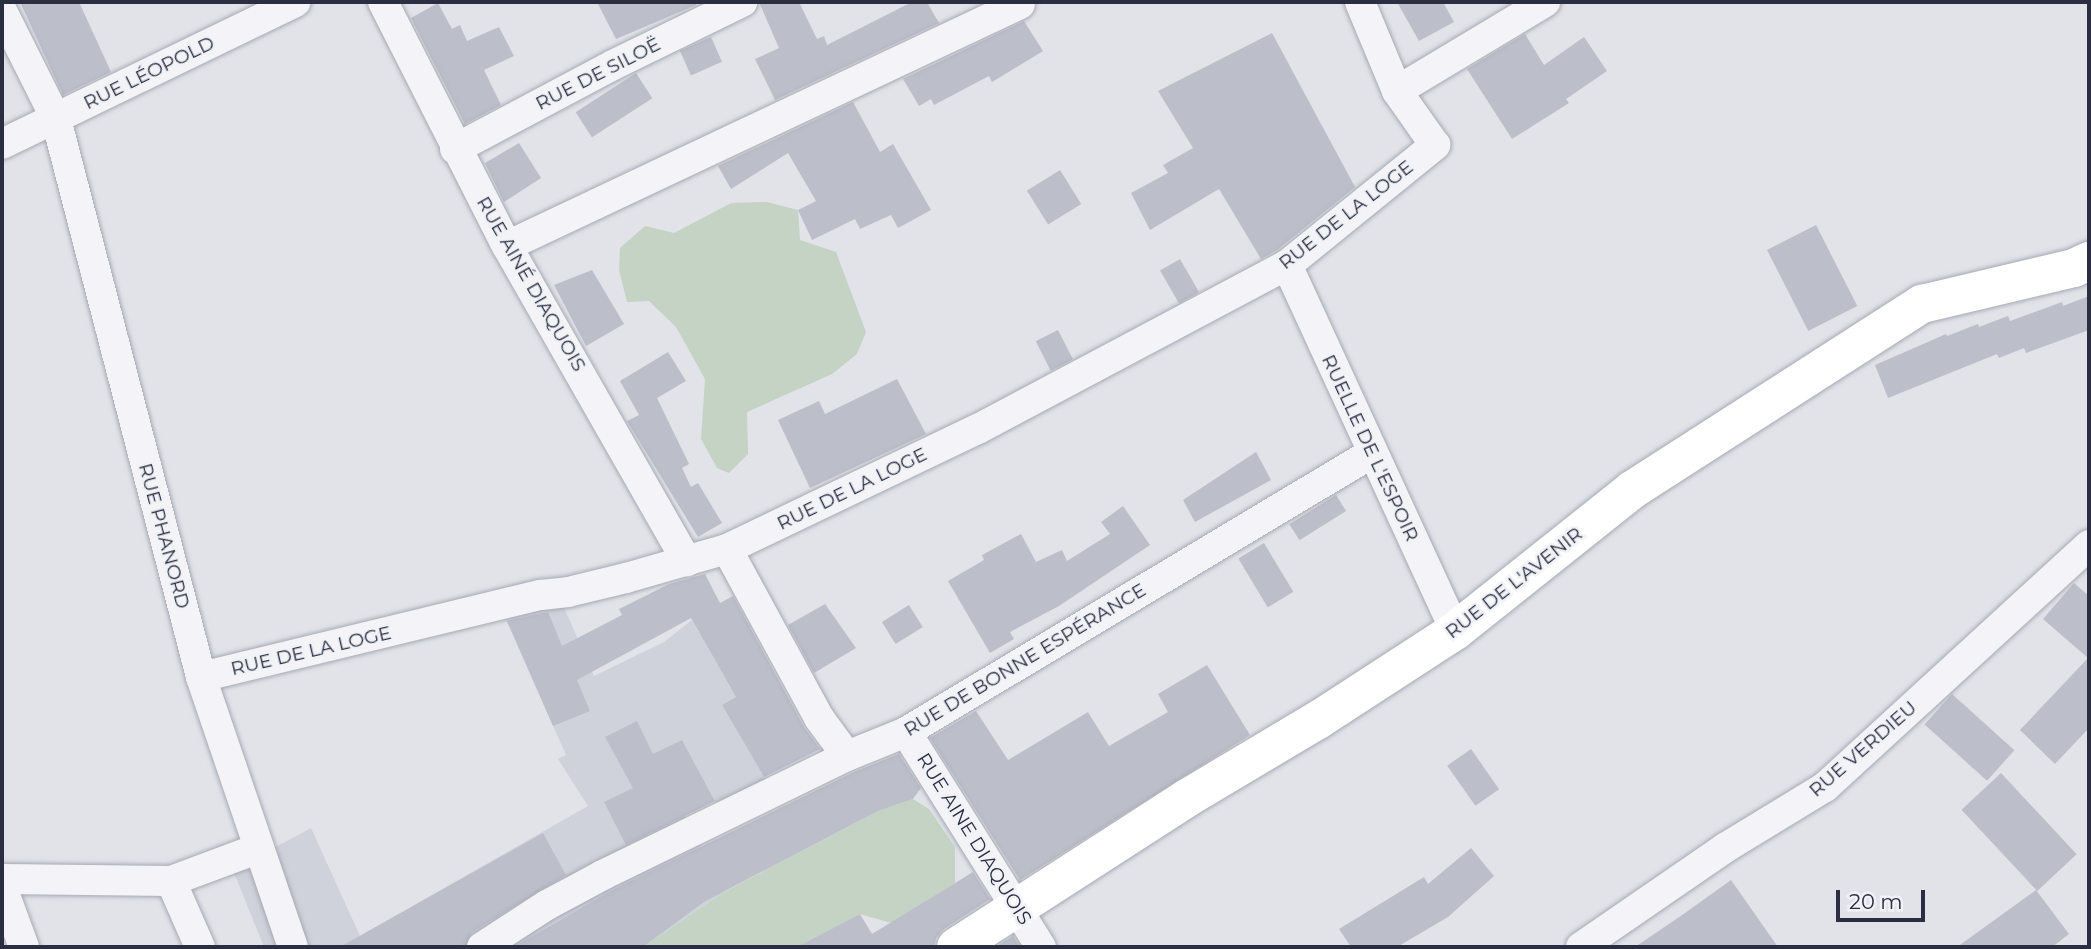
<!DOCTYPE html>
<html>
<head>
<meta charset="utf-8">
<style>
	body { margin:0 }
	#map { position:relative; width:2091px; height:949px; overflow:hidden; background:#e1e3e9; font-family:Montserrat,sans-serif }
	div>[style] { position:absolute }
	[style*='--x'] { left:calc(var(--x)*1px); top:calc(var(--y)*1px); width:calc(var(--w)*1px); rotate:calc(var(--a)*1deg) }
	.built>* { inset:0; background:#cfd2db }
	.green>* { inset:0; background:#c4d3c3 }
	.building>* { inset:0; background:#bcbec9; transform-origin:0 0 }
	.roads { filter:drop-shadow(0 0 2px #a6a9b3) drop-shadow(0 0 2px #a6a9b3) }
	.minor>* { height:30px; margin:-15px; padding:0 15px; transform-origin:15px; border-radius:15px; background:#f4f4f8 }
	.secondary>* { height:38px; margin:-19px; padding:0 19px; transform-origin:19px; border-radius:19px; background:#fff }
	span { translate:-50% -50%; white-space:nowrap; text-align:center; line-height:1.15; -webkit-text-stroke:5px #f1f2f7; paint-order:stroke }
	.street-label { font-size:19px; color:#2a2e40 }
	.frame { position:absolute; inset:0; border:4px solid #2a2e40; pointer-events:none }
	.scale { position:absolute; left:1836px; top:890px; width:89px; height:32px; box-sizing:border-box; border:4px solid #2a2e40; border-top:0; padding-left:9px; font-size:21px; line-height:24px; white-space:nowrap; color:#2a2e40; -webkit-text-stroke:5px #f1f2f7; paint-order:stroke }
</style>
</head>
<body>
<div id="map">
	<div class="built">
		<i style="clip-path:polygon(559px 596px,594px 676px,664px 642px,692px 620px,736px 697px,722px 705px,774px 794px,724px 817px,682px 740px,653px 755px,724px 892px,643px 947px,264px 947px,233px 870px,311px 828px,360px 936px,588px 806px,558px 759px,566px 755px,500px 606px)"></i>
	</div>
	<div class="green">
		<i style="clip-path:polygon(767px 202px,798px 210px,800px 240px,836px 252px,866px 332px,857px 354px,832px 374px,747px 412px,748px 454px,729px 473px,717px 468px,701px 439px,705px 379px,676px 327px,649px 301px,627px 302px,619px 270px,620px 248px,645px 226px,674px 233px,731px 203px)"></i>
		<i style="clip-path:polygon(913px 799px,929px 809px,955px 847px,955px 883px,891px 923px,860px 914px,798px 947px,643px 947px,724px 892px,878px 811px)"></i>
	</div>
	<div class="building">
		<i style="clip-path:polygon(20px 2px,79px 2px,111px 72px,63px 95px)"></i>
		<i style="clip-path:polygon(597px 2px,695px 2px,696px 5px,616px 39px)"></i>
		<i style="clip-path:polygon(759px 2px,799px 2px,817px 39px,824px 36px,827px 45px,912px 2px,927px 2px,939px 23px,775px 100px,755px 59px,779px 48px)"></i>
		<i style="clip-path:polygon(1397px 2px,1443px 2px,1454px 22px,1419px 41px)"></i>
		<i style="clip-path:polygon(438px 3px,452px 29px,460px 25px,467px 41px,499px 27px,514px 56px,484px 70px,501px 105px,465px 124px,411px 18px)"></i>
		<i style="clip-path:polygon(1024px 21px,1043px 51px,992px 82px,989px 76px,934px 105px,931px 99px,919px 106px,903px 79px)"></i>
		<i style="clip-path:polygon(1272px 33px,1355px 187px,1277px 250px,1261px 259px,1219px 189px,1150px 230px,1131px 193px,1168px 173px,1163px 165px,1193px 148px,1158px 91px)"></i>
		<i style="clip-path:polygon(1525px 34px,1544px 65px,1584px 37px,1607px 71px,1566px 99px,1569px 103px,1512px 139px,1467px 69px)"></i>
		<i style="left:711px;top:37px;width:27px;height:34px;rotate:66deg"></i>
		<i style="left:636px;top:73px;width:30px;height:72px;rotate:57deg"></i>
		<i style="clip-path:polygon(853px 102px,880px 152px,893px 144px,931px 210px,898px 228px,891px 215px,860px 229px,855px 219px,812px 240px,798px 210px,816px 201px,788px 153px,731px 189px,718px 166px)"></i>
		<i style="clip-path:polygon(519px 143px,541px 178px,504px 202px,485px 163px)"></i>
		<i style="left:1060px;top:170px;width:40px;height:39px;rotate:58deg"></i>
		<i style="left:1816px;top:225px;width:91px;height:55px;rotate:63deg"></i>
		<i style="left:1180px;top:259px;width:38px;height:23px;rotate:60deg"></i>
		<i style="clip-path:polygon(592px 270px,624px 324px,586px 346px,554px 285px)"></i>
		<i style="clip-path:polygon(2089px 296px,2089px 330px,2026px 353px,2024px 348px,1999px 358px,1997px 354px,1888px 398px,1875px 365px,1946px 334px,1947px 336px,1978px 324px,1979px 327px,2008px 316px,2010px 321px,2062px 302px,2063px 306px)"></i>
		<i style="left:1058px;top:330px;width:33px;height:25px;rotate:63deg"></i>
		<i style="clip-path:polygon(668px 352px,686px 381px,657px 398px,689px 464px,682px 468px,691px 487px,698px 483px,722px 523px,698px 537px,627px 421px,639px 415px,620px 381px)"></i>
		<i style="clip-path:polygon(897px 379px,926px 434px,810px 488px,778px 420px,819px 401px,825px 414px)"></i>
		<i style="clip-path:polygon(1256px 452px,1271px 480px,1195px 522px,1183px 500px)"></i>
		<i style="left:1336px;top:495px;width:19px;height:55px;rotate:58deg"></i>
		<i style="clip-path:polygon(1123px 506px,1150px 545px,1059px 606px,1010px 632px,1014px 639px,990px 653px,948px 581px,984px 560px,982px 555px,1021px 534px,1036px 562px,1062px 550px,1067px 561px,1110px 534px,1101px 522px)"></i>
		<i style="left:1264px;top:543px;width:57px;height:30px;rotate:59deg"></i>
		<i style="clip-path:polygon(705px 574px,720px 603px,733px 596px,804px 727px,820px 749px,764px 777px,722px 705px,736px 697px,691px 618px,577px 680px,590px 711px,553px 726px,507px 621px,548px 612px,562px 646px,622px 615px,619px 609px,669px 584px)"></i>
		<i style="clip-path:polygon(2074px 583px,2089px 596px,2089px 728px,2055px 764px,2020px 730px,2088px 658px,2043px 619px)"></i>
		<i style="clip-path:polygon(825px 604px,856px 648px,814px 673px,788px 625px)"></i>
		<i style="left:909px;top:605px;width:26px;height:32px;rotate:58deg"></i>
		<i style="clip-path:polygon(1207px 665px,1250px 735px,1020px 880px,930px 738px,976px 711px,1008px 760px,1088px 712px,1109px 746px,1168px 712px,1158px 694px)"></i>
		<i style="left:1952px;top:694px;width:84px;height:41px;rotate:42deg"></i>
		<i style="clip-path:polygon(637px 721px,653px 754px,682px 740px,715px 801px,626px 845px,604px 802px,633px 788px,605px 737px)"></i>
		<i style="left:1471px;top:749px;width:49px;height:29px;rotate:55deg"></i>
		<i style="clip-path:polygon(899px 754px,921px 788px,913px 799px,878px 811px,704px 902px,643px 947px,514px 947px,611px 891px,854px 772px)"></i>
		<i style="left:2001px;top:773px;width:111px;height:54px;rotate:47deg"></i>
		<i style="clip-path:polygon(543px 833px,566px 875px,472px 932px,465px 947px,340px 947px)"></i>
		<i style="clip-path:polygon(1471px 848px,1494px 876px,1448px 917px,1397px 947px,1351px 947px,1339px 929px,1424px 877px,1428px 884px)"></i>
		<i style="clip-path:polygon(973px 872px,990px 899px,944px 929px,936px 938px,934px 947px,797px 947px,860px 914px,872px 934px)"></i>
		<i style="clip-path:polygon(1731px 880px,1778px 947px,1635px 947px,1685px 913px)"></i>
		<i style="clip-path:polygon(2036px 890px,2069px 934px,2052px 947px,1957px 947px)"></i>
		<i style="clip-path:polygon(1013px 936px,1020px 947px,996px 947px)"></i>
	</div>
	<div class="roads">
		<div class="minor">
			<i style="--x:383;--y:2;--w:274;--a:63.1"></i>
			<i style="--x:507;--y:246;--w:363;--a:60.3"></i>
			<i style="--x:2;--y:11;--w:121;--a:63.4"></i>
			<i style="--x:56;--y:119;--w:577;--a:75.43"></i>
			<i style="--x:201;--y:677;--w:285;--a:71.2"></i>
			<i style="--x:1397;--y:91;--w:173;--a:-31"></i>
			<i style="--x:2;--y:144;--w:326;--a:-25.8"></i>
			<i style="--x:455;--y:149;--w:179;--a:-28"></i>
			<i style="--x:613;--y:65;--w:144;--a:-26"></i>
			<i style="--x:507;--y:246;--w:567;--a:-25.25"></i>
			<i style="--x:1287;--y:265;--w:403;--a:65.3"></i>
			<i style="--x:727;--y:549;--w:192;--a:61.4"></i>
			<i style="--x:819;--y:718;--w:47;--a:53.6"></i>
			<i style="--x:201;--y:677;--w:350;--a:-13.6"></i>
			<i style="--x:541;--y:595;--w:27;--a:-6"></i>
			<i style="--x:568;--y:592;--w:60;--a:-13.6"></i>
			<i style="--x:626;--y:578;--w:105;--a:-16"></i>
			<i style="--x:727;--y:549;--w:278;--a:-25.6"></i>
			<i style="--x:978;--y:429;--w:350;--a:-28"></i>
			<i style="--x:1287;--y:265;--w:191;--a:-39"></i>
			<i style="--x:1435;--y:145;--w:66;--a:-125.1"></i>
			<i style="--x:1397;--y:91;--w:96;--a:-112.6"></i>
			<i style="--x:906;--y:732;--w:254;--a:57.9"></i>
			<i style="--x:2;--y:879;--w:169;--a:0.7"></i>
			<i style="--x:171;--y:881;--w:92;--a:-20.4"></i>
			<i style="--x:171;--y:881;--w:72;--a:66.3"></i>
			<i style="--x:2;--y:887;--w:64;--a:69.9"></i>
			<i style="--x:482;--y:947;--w:77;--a:-32.9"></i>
			<i style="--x:547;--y:905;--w:64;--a:-28.2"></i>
			<i style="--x:603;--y:875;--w:271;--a:-26"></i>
			<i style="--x:847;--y:756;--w:64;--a:-22.1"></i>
			<i style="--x:906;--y:732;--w:543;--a:-30.91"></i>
			<i style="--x:1581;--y:947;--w:175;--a:-34.5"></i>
			<i style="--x:1725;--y:848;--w:117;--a:-31.4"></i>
			<i style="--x:1825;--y:787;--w:358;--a:-42.5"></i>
		</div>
		<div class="secondary">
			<i style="--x:956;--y:947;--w:275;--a:-32.8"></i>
			<i style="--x:1187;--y:798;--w:152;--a:-30.8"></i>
			<i style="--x:1318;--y:720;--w:163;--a:-33"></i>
			<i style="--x:1455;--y:631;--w:226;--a:-38.5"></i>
			<i style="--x:1632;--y:490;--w:345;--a:-32.7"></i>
			<i style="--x:1922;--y:304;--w:156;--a:-13.3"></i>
			<i style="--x:2074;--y:268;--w:17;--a:-25"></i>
		</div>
	</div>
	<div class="street-label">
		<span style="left:149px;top:73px;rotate:-26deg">RUE LÉOPOLD</span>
		<span style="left:598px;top:74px;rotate:-27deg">RUE DE SILOË</span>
		<span style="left:1346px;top:215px;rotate:-38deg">RUE DE LA LOGE</span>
		<span style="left:531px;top:284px;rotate:60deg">RUE AINÉ DIAQUOIS</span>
		<span style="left:1370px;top:448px;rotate:65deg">RUELLE DE L'ESPOIR</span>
		<span style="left:852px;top:489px;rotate:-26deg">RUE DE LA LOGE</span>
		<span style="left:164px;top:536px;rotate:75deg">RUE PHANORD</span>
		<span style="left:1514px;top:583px;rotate:-38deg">RUE DE L'AVENIR</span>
		<span style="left:311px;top:651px;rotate:-13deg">RUE DE LA LOGE</span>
		<span style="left:1025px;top:660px;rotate:-31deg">RUE DE BONNE ESPÉRANCE</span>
		<span style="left:1863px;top:749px;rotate:-41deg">RUE VERDIEU</span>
		<span style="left:974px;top:839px;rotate:58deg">RUE AINE DIAQUOIS</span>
	</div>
	<div class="frame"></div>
	<div class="scale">20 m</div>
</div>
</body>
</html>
